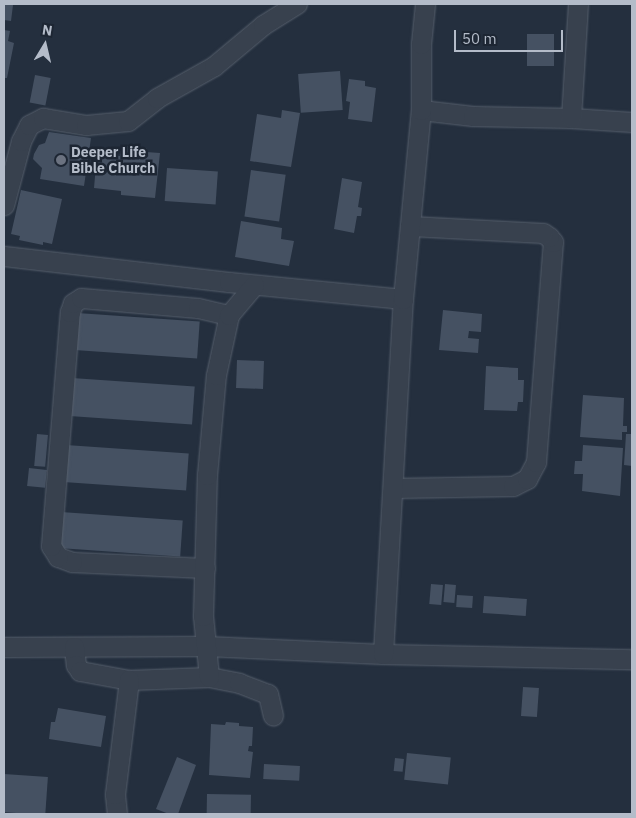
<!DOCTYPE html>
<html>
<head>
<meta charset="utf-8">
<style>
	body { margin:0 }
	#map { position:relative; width:636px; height:818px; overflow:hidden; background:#242f3e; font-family:"IBM Plex Sans",sans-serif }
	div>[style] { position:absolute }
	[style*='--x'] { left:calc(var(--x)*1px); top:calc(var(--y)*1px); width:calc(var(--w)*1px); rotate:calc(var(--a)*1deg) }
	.building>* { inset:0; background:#455162; transform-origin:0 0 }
	.roads { filter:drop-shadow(0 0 1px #565f6c) drop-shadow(0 0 1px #565f6c) }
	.minor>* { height:19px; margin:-9.5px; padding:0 9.5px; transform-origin:9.5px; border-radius:9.5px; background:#38414e }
	.dots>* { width:14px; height:14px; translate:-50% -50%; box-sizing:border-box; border:2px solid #1d2633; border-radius:50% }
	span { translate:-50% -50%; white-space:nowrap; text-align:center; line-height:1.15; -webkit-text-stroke:5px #1d2633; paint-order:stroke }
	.poi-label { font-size:14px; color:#b4bcc9; font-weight:700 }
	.left { translate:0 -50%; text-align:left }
	.frame { position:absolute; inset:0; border:5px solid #b4bcc9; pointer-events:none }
	.north { position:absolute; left:20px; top:20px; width:50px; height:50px; -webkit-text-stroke:4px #1d2633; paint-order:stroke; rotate:9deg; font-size:14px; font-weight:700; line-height:20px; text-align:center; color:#b4bcc9 }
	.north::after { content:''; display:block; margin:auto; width:18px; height:22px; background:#b4bcc9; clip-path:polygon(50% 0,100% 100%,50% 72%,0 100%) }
	.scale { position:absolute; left:454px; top:30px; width:109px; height:22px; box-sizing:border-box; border:2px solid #b4bcc9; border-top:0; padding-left:6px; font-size:15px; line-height:18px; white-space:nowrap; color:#b4bcc9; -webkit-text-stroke:4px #1d2633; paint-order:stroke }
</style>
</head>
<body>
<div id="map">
	<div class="building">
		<i style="clip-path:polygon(4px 4px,13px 5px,11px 21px,4px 20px)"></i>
		<i style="clip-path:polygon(4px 30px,10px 31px,8px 41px,14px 43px,7px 78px,4px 78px)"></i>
		<i style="left:527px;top:34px;width:27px;height:32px"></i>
		<i style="left:340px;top:71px;width:39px;height:42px;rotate:86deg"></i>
		<i style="left:35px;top:75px;width:16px;height:28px;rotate:11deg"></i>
		<i style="clip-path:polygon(349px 79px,365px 81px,365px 86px,376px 88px,372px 122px,348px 119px,350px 102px,346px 101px)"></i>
		<i style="clip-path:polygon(282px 110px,300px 113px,291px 167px,250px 161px,257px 114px,281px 118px)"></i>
		<i style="clip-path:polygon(49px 132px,91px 138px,84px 186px,40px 179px,42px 168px,33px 159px,34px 154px,39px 145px,45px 143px)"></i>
		<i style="clip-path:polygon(127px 146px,147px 148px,146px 152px,160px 153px,155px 198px,121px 195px,121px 191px,94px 188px,97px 153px,120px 156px,120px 151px,126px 152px)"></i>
		<i style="left:167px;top:168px;width:51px;height:33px;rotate:4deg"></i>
		<i style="left:251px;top:170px;width:35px;height:47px;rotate:8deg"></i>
		<i style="clip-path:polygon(342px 178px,362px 182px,358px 207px,362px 208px,361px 216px,357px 216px,354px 233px,334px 229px)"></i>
		<i style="clip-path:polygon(21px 190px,62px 199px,52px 244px,43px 242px,43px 245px,19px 240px,20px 236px,11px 234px)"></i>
		<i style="clip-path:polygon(241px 221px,282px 228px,281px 239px,294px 241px,289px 266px,235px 257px)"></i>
		<i style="clip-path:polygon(443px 310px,482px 314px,481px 332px,469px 331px,468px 338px,479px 339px,478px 353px,439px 350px)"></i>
		<i style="left:77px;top:313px;width:123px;height:37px;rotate:4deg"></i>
		<i style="left:237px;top:360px;width:27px;height:28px;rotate:2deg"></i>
		<i style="clip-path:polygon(486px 366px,518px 368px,518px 380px,524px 380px,523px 402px,518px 402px,517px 411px,484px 410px)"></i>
		<i style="left:72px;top:378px;width:123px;height:38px;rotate:4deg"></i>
		<i style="clip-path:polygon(583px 395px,624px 398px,623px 426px,627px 426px,627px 432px,622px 432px,622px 440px,580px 437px)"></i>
		<i style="left:37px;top:434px;width:11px;height:32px;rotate:5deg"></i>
		<i style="clip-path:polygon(626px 434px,632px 434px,632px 466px,624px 465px)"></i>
		<i style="left:66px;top:445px;width:123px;height:37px;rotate:4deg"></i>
		<i style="clip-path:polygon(583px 445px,623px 448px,620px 496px,582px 491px,583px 474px,574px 474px,575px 461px,582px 461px)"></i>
		<i style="left:29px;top:468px;width:18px;height:18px;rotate:6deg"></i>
		<i style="left:61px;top:512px;width:122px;height:36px;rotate:4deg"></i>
		<i style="left:431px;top:584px;width:12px;height:20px;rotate:5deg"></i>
		<i style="left:445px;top:584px;width:11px;height:18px;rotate:5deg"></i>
		<i style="left:457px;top:595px;width:16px;height:12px;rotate:4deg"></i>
		<i style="left:484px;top:596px;width:43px;height:17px;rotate:4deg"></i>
		<i style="left:523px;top:687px;width:16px;height:29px;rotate:4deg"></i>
		<i style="clip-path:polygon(58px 708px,106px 716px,101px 747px,49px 739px,51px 722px,55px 722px)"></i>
		<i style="clip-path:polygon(226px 722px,239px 723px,239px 726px,253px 727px,252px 746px,249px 746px,248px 751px,253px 752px,250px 778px,209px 775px,211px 724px,225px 725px)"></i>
		<i style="left:407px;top:753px;width:44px;height:27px;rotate:6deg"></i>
		<i style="clip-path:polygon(177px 757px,196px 765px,178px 814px,169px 814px,156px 809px)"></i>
		<i style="left:395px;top:758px;width:9px;height:13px;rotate:6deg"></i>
		<i style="left:264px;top:764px;width:36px;height:15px;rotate:3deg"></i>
		<i style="left:4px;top:774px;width:44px;height:38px;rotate:4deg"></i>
		<i style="left:207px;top:794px;width:44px;height:20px;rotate:1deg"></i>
	</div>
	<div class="roads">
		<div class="minor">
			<i style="--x:421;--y:110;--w:52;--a:6.6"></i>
			<i style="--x:473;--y:116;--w:98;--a:1.2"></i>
			<i style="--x:571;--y:118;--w:61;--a:3.8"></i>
			<i style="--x:571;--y:118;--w:114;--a:-86.5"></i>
			<i style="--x:4;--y:205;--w:66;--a:-75.1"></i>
			<i style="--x:21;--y:141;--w:18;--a:-63"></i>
			<i style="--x:29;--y:125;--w:16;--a:-27"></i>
			<i style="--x:43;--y:118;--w:44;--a:9.2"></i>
			<i style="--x:86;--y:125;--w:42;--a:-5.4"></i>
			<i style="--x:128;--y:121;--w:37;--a:-38"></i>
			<i style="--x:157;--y:98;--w:65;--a:-29.3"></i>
			<i style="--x:214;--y:66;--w:64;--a:-39.9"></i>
			<i style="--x:263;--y:25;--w:40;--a:-32"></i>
			<i style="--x:4;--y:256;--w:226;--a:6.6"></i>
			<i style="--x:229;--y:282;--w:175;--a:5.6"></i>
			<i style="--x:393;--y:488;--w:120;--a:-1"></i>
			<i style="--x:513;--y:486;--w:16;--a:-27"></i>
			<i style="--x:527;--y:479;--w:19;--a:-62"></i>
			<i style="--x:536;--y:462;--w:221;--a:-85.6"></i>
			<i style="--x:553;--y:242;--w:6;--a:-129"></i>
			<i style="--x:549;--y:237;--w:7;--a:-146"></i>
			<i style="--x:543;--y:233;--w:133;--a:-177"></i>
			<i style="--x:205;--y:568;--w:133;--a:-177.4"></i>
			<i style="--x:72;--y:562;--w:15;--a:-160"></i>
			<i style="--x:58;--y:557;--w:13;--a:-122"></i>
			<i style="--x:51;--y:546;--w:235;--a:-85.4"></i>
			<i style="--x:70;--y:312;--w:9;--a:-72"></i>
			<i style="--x:73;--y:303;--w:9;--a:-32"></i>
			<i style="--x:81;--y:298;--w:117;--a:4.9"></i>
			<i style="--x:198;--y:308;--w:32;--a:13"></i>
			<i style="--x:4;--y:647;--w:202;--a:-0.3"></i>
			<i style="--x:206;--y:646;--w:177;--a:2.6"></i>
			<i style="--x:383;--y:654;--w:249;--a:1.2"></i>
			<i style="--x:74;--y:647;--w:18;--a:84"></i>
			<i style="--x:76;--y:665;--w:7;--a:56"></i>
			<i style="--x:80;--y:671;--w:50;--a:10.4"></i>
			<i style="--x:129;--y:680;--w:80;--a:-2.1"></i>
			<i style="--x:209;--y:677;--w:31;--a:11"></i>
			<i style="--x:239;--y:683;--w:31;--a:21"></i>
			<i style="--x:268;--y:694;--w:22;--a:77"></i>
			<i style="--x:383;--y:654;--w:356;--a:-86.8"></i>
			<i style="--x:403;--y:299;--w:190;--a:-84.6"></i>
			<i style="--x:421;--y:110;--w:66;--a:-90"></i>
			<i style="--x:421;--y:44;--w:40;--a:-84.3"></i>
			<i style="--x:209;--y:677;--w:61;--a:-95.6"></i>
			<i style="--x:203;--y:616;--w:141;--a:-88.4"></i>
			<i style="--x:207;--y:475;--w:100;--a:-84.9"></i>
			<i style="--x:216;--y:375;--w:61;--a:-77.8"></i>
			<i style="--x:229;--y:315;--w:39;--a:-50"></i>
			<i style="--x:117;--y:814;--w:20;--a:-96"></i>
			<i style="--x:115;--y:794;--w:115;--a:-83"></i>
		</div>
	</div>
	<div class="dots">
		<i style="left:61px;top:160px;background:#6b7280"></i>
	</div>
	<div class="poi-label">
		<span class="left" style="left:71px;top:160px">Deeper Life<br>Bible Church</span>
	</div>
	<div class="frame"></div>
	<div class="north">N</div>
	<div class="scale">50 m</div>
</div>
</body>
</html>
